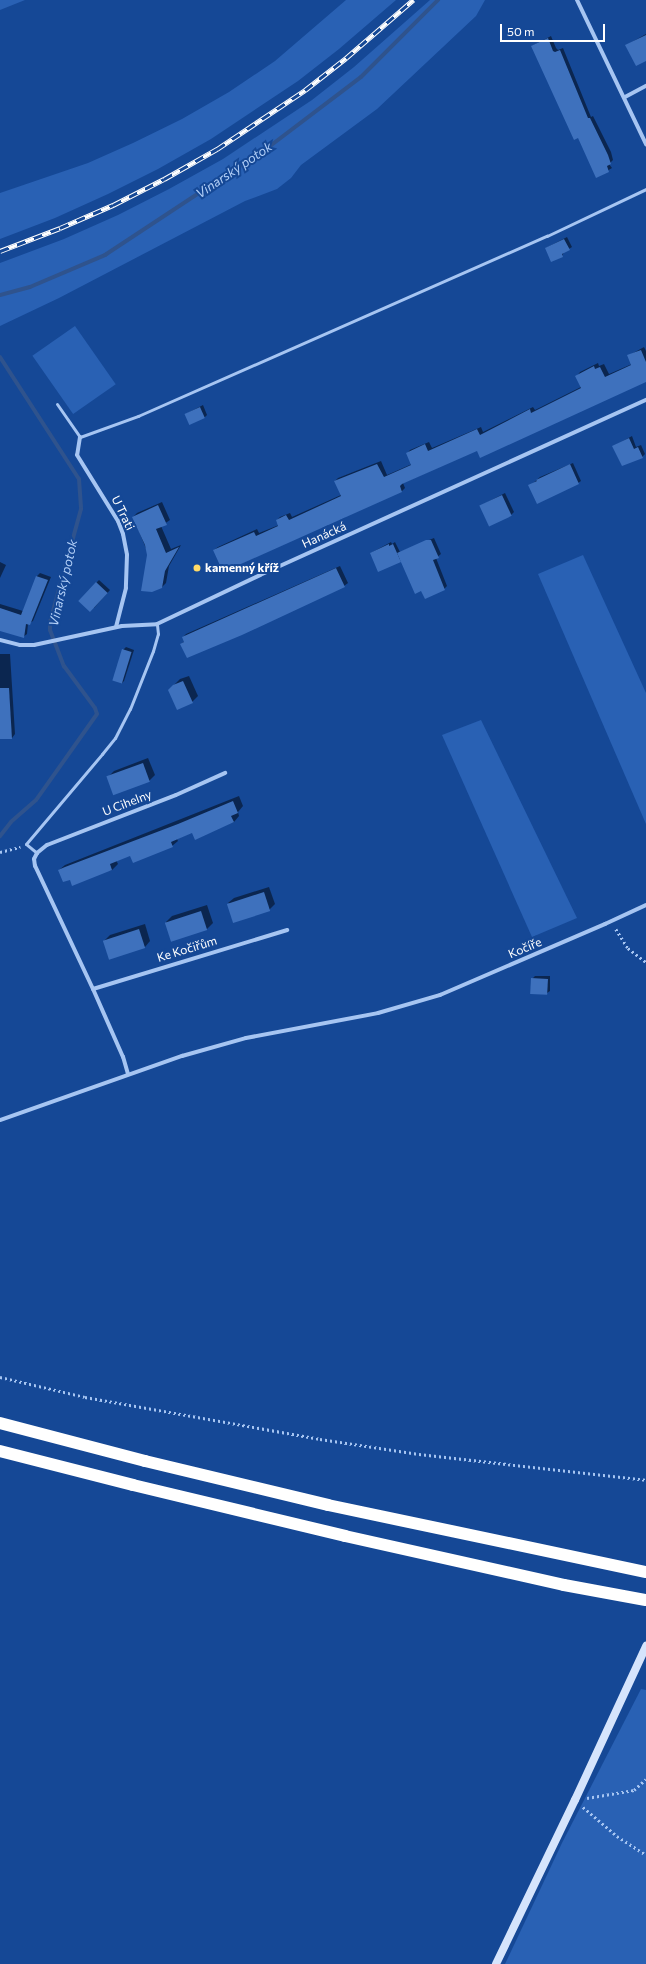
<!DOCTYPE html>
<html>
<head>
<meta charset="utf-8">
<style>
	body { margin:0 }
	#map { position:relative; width:646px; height:1964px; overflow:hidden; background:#154896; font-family:Commissioner,sans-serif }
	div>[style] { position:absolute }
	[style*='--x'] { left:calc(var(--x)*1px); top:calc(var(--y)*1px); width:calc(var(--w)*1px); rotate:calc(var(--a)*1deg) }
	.green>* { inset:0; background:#2961b4; transform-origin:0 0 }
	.shadow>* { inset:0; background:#0007 }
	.stream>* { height:4px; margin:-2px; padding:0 2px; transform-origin:2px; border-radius:2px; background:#2f538d }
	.building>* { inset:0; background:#3e71bd; transform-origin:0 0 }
	.path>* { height:2.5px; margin-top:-1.25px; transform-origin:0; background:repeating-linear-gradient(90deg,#a6c5f2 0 2px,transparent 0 5px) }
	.lane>* { height:3px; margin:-1.5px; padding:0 1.5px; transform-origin:1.5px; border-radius:1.5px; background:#a6c5f2 }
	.street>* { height:4px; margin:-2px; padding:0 2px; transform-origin:2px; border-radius:2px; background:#a6c5f2 }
	.secondary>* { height:8px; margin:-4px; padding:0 4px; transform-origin:4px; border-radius:4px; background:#d5e4fc }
	.highway>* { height:12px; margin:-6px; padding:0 6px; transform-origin:6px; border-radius:6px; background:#fff }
	.rail>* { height:4.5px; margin-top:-2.25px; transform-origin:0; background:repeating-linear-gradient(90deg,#154896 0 9px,#fff 0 18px); box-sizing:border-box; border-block:1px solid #fff }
	.dots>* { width:11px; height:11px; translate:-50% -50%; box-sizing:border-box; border:2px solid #154896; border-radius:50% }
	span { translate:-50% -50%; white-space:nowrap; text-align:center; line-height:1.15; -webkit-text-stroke:4px #154896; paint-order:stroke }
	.street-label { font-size:12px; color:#fff }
	.poi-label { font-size:12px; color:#fff; font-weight:700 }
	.left { translate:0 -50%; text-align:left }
	.water-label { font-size:13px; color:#b3d0f8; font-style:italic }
	.scale { position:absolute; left:500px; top:24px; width:105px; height:18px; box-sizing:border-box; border:2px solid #fff; border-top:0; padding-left:5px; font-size:12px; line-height:14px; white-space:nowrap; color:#fff; -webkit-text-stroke:3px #154896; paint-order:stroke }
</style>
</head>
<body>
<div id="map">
	<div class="green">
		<i style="clip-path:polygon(0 0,25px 0,0 10px)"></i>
		<i style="clip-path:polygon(346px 0,396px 0,339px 49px,298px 81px,211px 139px,158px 169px,108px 194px,55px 218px,0 239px,0 193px,88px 163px,133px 143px,182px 119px,229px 92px,275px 61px)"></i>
		<i style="clip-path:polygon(430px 0,485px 0,476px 16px,377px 109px,301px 165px,291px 178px,277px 189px,245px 201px,59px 298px,0 326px,0 263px,64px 239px,118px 215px,169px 189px,223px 159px,312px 100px,354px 67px)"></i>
		<i style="left:75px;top:326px;width:71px;height:52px;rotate:55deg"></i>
		<i style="clip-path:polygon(583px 555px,646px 693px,646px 824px,538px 574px)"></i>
		<i style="clip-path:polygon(481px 720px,577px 918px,532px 937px,442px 735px)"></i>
		<i style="clip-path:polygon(641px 1689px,646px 1690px,646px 1964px,505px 1964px,562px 1843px)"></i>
	</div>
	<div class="shadow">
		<i style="clip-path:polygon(646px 34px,646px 60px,627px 45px)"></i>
		<i style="clip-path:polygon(551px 36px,556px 48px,558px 50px,563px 48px,591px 117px,593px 116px,611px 152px,613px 160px,609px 164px,612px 168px,597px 177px,579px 136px,532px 46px)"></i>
		<i style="clip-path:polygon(567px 237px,572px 247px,564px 252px,562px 256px,546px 248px)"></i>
		<i style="clip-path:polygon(644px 347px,646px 351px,646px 381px,477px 450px,403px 483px,405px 488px,402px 491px,224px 571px,214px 550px,218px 547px,257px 529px,259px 533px,279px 525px,277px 520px,280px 517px,290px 513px,292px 517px,341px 495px,335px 481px,338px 478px,381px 461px,387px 475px,412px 464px,407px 454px,410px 450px,429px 442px,432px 448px,481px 427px,483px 432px,533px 407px,535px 410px,581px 387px,577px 376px,580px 372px,598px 363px,599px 366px,604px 364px,609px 374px,632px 364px,628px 356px)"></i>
		<i style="clip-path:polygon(203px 405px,207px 415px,204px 418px,186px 414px)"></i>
		<i style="clip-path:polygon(632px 436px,636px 447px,641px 445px,645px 454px,642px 457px,614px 446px)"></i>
		<i style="clip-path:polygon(573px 463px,581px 481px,578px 483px,530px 486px,540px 477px)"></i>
		<i style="clip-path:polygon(505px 493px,514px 512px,511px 515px,480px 506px)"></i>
		<i style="clip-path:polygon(162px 502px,170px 520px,161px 526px,171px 549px,181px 545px,169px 566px,166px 583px,162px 587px,133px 517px,137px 513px)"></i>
		<i style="clip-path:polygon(434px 538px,441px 554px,436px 558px,447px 586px,444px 589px,401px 560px,371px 553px,391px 542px,392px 544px,395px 542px,400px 552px)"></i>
		<i style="clip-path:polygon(0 562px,6px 565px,0 578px)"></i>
		<i style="clip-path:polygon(340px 566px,348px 583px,344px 586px,181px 644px,185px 641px,183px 637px,186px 634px)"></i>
		<i style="clip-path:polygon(40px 573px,51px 577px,33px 621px,28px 624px,27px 634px,23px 637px,0 630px,0 604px,23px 611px,37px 576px)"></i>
		<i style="clip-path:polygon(99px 580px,110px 590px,94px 608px,96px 583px)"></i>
		<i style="clip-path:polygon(126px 647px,134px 650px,124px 681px,122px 683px,123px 650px)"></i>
		<i style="clip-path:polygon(0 654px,10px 654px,15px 734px,12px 738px,0 738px)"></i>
		<i style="clip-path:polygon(189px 676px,198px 696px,192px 702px,169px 690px,180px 679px)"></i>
		<i style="clip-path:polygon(148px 758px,155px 775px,149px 781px,108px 777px,114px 771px)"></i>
		<i style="clip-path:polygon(239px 796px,243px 806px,238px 812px,239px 816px,234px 822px,192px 832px,177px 839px,178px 841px,172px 846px,131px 855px,116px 860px,118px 864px,112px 870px,70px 878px,59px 870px,65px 865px)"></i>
		<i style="clip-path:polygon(269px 887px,275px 904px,269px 910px,228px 903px,234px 898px)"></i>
		<i style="clip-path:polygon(207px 905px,213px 923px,207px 929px,172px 940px,166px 922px,172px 916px)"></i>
		<i style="clip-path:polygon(145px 924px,150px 941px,145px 947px,104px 941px,110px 935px)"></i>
		<i style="clip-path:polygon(535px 976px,550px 976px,550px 991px,547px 993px,532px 993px,532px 979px)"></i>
	</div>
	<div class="stream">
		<i style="--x:0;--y:295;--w:31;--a:-15"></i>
		<i style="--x:30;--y:287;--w:82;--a:-23.1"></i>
		<i style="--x:105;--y:255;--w:198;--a:-33.4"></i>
		<i style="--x:270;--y:146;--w:114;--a:-37.2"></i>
		<i style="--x:361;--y:77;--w:109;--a:-45"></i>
		<i style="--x:0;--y:357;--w:145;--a:57.1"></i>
		<i style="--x:79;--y:479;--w:30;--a:86"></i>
		<i style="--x:81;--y:509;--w:117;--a:105.3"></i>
		<i style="--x:50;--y:622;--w:8;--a:90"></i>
		<i style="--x:50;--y:630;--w:39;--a:69"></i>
		<i style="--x:64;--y:666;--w:52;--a:53.6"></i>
		<i style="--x:95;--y:708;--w:6;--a:72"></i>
		<i style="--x:97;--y:714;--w:105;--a:125.3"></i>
		<i style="--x:36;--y:800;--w:33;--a:139"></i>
		<i style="--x:11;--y:822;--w:18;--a:128"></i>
	</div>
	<div class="building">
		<i style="clip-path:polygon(646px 35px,646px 61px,636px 66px,625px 45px)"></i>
		<i style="clip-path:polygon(548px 38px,553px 51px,555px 52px,560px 50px,588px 118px,590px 118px,608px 155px,611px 164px,607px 166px,609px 172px,596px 178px,578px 138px,574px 140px,531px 46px)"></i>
		<i style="clip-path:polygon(564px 239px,570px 250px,562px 254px,563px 257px,551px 262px,545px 248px)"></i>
		<i style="clip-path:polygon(641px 350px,646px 362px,646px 382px,480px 458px,477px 451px,402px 484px,400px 486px,402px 492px,223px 572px,213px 550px,254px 532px,256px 536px,278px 526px,276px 520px,286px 515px,289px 520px,341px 496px,334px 481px,377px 464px,384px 477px,411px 465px,406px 453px,425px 444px,428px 451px,477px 429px,480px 435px,530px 409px,531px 413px,581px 388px,575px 376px,594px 366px,595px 369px,600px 367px,605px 377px,631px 365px,627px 355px)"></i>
		<i style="left:200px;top:407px;width:12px;height:17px;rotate:66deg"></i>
		<i style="clip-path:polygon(629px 438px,634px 449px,638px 447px,643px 458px,622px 466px,612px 446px)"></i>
		<i style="clip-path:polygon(570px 464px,579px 484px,537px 504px,528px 485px,537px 481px,536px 480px)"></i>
		<i style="left:502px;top:495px;width:23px;height:25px;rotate:65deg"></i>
		<i style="clip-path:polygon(158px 505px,167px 525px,156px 529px,166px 553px,179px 547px,165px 571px,162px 588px,152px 592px,141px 591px,147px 555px,145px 545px,132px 517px)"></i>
		<i style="clip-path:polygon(426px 540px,431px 540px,439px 558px,433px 560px,445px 590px,425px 599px,421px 591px,415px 594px,397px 553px)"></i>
		<i style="clip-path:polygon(389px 544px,389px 546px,393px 544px,401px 562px,378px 572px,370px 553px)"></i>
		<i style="clip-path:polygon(336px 568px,345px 587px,242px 635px,187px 658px,180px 644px,184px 642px,182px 637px)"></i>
		<i style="clip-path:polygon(36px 576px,48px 580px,30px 625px,26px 624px,24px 638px,0 631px,0 608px,21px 615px)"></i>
		<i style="left:96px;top:582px;width:16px;height:26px;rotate:43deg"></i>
		<i style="left:122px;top:649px;width:10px;height:33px;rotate:17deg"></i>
		<i style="clip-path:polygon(183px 681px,193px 703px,177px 710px,168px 690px,173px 685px)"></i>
		<i style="clip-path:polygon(0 688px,9px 688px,12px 739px,0 739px)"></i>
		<i style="left:143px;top:763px;width:20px;height:39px;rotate:70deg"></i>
		<i style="clip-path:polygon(233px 801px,238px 813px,231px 816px,234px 822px,195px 840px,192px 833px,171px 842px,173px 847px,133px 863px,130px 856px,110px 864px,112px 870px,72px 886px,70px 880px,63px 882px,58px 870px,65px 867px,178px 824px)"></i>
		<i style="left:264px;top:892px;width:20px;height:39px;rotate:72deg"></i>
		<i style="left:201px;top:911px;width:20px;height:38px;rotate:72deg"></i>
		<i style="left:139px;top:929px;width:20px;height:38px;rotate:72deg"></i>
		<i style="left:531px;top:978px;width:17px;height:16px;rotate:3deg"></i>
	</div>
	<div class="path">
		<i style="--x:0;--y:852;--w:21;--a:-14"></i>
		<i style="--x:616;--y:929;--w:22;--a:58"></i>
		<i style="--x:628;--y:948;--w:23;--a:38"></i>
		<i style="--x:0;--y:1377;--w:87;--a:13.2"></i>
		<i style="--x:85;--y:1397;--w:239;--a:10.1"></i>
		<i style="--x:320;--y:1439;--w:100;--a:8.6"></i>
		<i style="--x:419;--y:1454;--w:228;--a:6.5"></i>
		<i style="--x:587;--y:1798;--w:48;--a:-9.7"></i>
		<i style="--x:634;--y:1790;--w:16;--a:-43"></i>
		<i style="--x:583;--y:1807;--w:45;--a:40.5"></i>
		<i style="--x:617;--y:1836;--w:35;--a:33"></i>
	</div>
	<div class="lane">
		<i style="--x:57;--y:404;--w:40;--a:55.1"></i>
		<i style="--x:80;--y:437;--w:62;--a:-19.9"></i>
		<i style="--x:138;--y:416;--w:447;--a:-23.8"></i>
		<i style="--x:547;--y:236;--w:110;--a:-25.4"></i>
		<i style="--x:37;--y:853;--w:14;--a:-141"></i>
		<i style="--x:26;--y:844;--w:118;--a:-49.8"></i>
		<i style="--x:102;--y:754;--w:21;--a:-51"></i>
		<i style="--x:115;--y:738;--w:33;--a:-63"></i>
		<i style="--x:130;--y:709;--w:62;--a:-68.4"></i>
		<i style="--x:153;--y:651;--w:18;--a:-74"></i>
		<i style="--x:158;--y:634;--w:10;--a:-96"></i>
	</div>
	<div class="street">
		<i style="--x:577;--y:0;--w:160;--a:64.4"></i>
		<i style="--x:625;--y:97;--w:24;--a:-28"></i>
		<i style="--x:80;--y:437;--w:18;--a:99"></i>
		<i style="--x:77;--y:455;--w:78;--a:58.2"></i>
		<i style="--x:118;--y:521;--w:14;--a:69"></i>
		<i style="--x:123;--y:534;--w:21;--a:79"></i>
		<i style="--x:127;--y:555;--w:33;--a:92"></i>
		<i style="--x:126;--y:588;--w:40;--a:104.4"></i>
		<i style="--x:0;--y:640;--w:21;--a:14"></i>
		<i style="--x:20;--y:645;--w:14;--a:0"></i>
		<i style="--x:34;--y:645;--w:90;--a:-12.2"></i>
		<i style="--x:122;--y:626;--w:35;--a:-3"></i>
		<i style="--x:157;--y:624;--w:114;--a:-25.4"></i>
		<i style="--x:260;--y:575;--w:424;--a:-24.4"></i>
		<i style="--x:93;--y:989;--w:203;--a:-16.9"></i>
		<i style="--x:128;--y:1074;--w:18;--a:-106"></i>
		<i style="--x:123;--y:1057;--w:74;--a:-113.8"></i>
		<i style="--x:93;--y:989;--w:136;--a:-115.2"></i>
		<i style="--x:35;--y:866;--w:7;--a:-98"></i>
		<i style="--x:34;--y:859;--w:7;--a:-63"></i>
		<i style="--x:37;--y:853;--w:13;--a:-39"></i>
		<i style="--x:47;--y:845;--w:138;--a:-21.2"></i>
		<i style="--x:176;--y:795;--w:54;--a:-24.2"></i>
		<i style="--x:0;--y:1120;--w:193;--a:-19.4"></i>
		<i style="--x:182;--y:1056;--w:66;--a:-15.7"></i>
		<i style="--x:246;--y:1038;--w:134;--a:-10.7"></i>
		<i style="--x:378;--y:1013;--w:65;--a:-16.2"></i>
		<i style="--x:440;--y:995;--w:180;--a:-23.3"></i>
		<i style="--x:605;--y:924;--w:45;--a:-24.9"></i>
	</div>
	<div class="secondary">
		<i style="--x:496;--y:1964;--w:182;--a:-64.3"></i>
		<i style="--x:575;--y:1800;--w:170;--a:-65.2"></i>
	</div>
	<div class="highway">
		<i style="--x:0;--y:1423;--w:150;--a:14.7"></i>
		<i style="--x:145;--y:1461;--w:188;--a:13.5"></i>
		<i style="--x:328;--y:1505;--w:325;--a:11.9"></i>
		<i style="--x:0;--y:1451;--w:137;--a:14.3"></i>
		<i style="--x:133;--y:1485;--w:218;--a:13.5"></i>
		<i style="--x:345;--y:1536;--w:224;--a:12.6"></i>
		<i style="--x:564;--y:1585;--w:83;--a:10.4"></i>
	</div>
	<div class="rail">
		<i style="--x:0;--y:251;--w:64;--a:-21"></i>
		<i style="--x:60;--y:228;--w:58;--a:-23.5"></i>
		<i style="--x:113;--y:205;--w:57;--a:-27"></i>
		<i style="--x:164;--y:179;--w:61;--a:-29.5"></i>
		<i style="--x:217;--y:149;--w:106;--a:-33.8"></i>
		<i style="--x:305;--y:90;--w:52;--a:-38"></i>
		<i style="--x:346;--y:58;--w:89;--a:-40.9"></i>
	</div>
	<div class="dots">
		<i style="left:197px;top:568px;background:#ffda67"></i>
	</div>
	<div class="street-label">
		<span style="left:123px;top:513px;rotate:64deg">U Trati</span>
		<span style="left:324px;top:535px;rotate:-24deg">Hanácká</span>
		<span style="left:127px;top:803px;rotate:-21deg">U Cihelny</span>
		<span style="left:525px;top:948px;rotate:-23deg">Kočíře</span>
		<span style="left:187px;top:949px;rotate:-17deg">Ke Kočiřům</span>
	</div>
	<div class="poi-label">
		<span class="left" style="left:205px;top:568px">kamenný kříž</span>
	</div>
	<div class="water-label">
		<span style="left:234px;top:170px;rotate:-34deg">Vinarský potok</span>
		<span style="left:63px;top:583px;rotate:-77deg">Vinarský potok</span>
	</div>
	<div class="scale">50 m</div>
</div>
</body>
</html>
